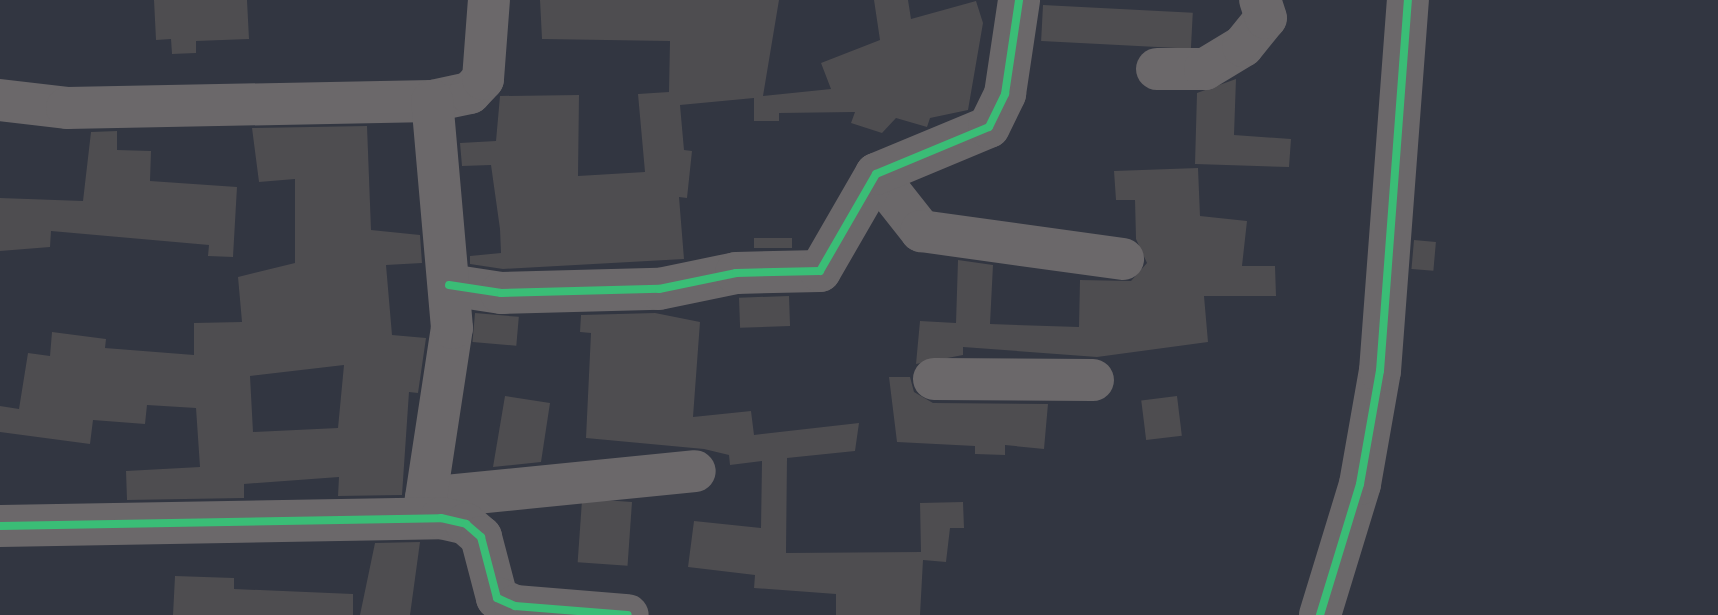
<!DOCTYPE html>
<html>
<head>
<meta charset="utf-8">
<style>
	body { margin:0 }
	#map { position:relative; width:1718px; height:615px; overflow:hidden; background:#323641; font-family:Signika,sans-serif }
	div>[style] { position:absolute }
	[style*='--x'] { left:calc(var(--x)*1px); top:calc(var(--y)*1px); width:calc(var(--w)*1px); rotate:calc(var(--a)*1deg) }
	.building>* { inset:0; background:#4e4d50; transform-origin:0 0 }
	.minor>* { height:42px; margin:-21px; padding:0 21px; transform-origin:21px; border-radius:21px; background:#6b686a }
	.cycleway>* { height:8px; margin:-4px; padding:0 4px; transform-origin:4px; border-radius:4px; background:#3abd76 }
	span { translate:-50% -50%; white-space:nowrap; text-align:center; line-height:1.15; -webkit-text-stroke:6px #2c3247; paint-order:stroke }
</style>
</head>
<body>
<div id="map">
	<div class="building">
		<i style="clip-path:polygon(154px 0,247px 0,249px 39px,196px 41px,196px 53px,172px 54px,171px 39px,156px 40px)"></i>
		<i style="clip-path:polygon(540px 0,779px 0,763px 96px,831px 89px,821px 63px,880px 40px,874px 0,908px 0,911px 19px,976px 1px,983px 23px,968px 110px,930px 118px,927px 127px,896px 118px,882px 133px,851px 123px,855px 112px,779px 113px,779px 121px,754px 121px,754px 98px,680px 105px,684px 150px,692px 151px,687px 198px,679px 197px,684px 259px,503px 269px,470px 264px,470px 256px,501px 253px,500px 229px,491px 165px,462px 166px,460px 143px,496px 141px,500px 96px,579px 95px,578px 176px,645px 172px,638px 94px,669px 92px,670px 41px,542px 39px)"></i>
		<i style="left:1043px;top:5px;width:150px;height:36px;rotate:3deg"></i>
		<i style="clip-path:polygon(1236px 79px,1234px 135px,1291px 139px,1289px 167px,1195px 164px,1197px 93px)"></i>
		<i style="clip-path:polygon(evenodd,367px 126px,371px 230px,420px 235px,422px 263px,386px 265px,392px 335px,426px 338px,418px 393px,409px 392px,402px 495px,338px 496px,339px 477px,244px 484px,244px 498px,127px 500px,126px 471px,200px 467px,196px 408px,147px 405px,145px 424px,93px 420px,90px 444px,0 432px,0 406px,19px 409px,28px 353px,50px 356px,52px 332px,106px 339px,105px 348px,194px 355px,194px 323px,242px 322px,238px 277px,295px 263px,295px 179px,259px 182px,252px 128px,367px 126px,344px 365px,338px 428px,253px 432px,250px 376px,344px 365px)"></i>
		<i style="clip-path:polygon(117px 131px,117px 150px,151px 151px,150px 181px,237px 187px,233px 257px,208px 256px,209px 245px,51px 231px,50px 247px,0 251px,0 198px,83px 201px,91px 132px)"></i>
		<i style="clip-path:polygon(1198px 168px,1200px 216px,1247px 221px,1242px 266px,1275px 266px,1276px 296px,1204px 296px,1208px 342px,1097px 357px,963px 347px,963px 355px,916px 364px,920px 321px,956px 323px,958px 260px,993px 265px,990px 324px,1079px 327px,1080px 280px,1131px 281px,1147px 263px,1136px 239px,1135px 200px,1116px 200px,1114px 171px)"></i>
		<i style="left:792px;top:238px;width:10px;height:38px;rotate:90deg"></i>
		<i style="left:1414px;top:240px;width:22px;height:29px;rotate:5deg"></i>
		<i style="left:789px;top:296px;width:30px;height:50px;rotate:88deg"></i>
		<i style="left:475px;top:313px;width:44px;height:29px;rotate:5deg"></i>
		<i style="clip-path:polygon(655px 313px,700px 322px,693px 417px,751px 411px,754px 435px,859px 423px,855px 451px,787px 458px,786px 553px,921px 552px,920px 503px,963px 502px,964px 528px,950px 528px,946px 562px,923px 560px,920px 615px,836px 615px,836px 594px,754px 588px,755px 575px,688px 567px,694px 521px,761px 528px,762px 461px,730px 465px,729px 455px,704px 449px,586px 438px,591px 333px,580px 332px,581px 315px)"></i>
		<i style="clip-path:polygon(889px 377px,910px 377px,914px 392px,933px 403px,1048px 404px,1044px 449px,1005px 445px,1005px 455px,975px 454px,975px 446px,897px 442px)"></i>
		<i style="clip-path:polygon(505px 396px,550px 403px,541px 462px,493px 467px)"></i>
		<i style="left:1177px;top:396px;width:40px;height:36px;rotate:83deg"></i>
		<i style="left:632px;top:502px;width:64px;height:50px;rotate:94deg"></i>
		<i style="clip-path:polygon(420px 542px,410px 615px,360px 615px,375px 543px)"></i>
		<i style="clip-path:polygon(175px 576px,234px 578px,234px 589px,353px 594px,353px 615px,173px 615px)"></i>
	</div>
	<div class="minor">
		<i style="--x:1157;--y:69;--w:48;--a:0"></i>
		<i style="--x:1205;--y:69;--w:44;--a:-31.2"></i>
		<i style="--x:1243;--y:46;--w:36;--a:-51"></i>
		<i style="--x:1266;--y:18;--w:19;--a:-108"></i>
		<i style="--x:0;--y:100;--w:67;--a:6.8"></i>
		<i style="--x:67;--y:108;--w:365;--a:-1.1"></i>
		<i style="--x:432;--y:101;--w:39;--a:-12"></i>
		<i style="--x:470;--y:93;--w:19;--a:-47"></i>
		<i style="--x:483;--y:79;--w:79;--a:-85.7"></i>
		<i style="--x:876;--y:174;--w:73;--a:51.7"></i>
		<i style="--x:921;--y:231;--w:204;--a:7.9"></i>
		<i style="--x:449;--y:285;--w:53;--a:8.7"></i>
		<i style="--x:501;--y:293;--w:158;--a:-1.5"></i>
		<i style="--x:659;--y:289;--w:79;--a:-11.7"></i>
		<i style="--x:736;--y:273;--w:84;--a:-1.4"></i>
		<i style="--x:820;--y:271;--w:112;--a:-60"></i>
		<i style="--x:876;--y:174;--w:122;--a:-22.6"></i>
		<i style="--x:989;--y:127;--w:37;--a:-64"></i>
		<i style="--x:1005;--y:94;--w:95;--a:-81.5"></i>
		<i style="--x:934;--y:379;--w:159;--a:0.4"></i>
		<i style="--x:426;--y:498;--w:270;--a:-5.7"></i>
		<i style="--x:423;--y:517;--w:191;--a:-81.3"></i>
		<i style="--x:452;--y:328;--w:228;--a:-95"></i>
		<i style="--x:0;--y:526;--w:441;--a:-1"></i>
		<i style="--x:441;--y:518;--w:26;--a:13"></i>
		<i style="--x:466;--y:524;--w:20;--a:41"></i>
		<i style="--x:481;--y:537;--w:63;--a:75.3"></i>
		<i style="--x:497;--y:598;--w:20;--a:24"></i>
		<i style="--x:515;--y:606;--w:113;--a:4.6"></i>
		<i style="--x:1320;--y:615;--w:137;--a:-73"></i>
		<i style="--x:1360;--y:484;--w:115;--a:-80"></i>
		<i style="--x:1380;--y:371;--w:372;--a:-85.7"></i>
	</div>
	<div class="cycleway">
		<i style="--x:449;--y:285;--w:53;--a:8.7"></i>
		<i style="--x:501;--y:293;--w:158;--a:-1.5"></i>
		<i style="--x:659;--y:289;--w:79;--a:-11.7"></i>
		<i style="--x:736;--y:273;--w:84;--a:-1.4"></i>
		<i style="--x:820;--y:271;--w:112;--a:-60"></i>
		<i style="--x:876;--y:174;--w:122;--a:-22.6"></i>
		<i style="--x:989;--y:127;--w:37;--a:-64"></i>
		<i style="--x:1005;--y:94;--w:95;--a:-81.5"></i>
		<i style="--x:0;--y:526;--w:441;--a:-1"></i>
		<i style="--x:441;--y:518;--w:26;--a:13"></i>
		<i style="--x:466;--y:524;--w:20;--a:41"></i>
		<i style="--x:481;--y:537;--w:63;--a:75.3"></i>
		<i style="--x:497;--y:598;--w:20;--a:24"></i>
		<i style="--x:515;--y:606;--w:113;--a:4.6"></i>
		<i style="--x:1320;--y:615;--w:137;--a:-73"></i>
		<i style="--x:1360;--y:484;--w:115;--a:-80"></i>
		<i style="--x:1380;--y:371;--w:372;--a:-85.7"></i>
	</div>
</div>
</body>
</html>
